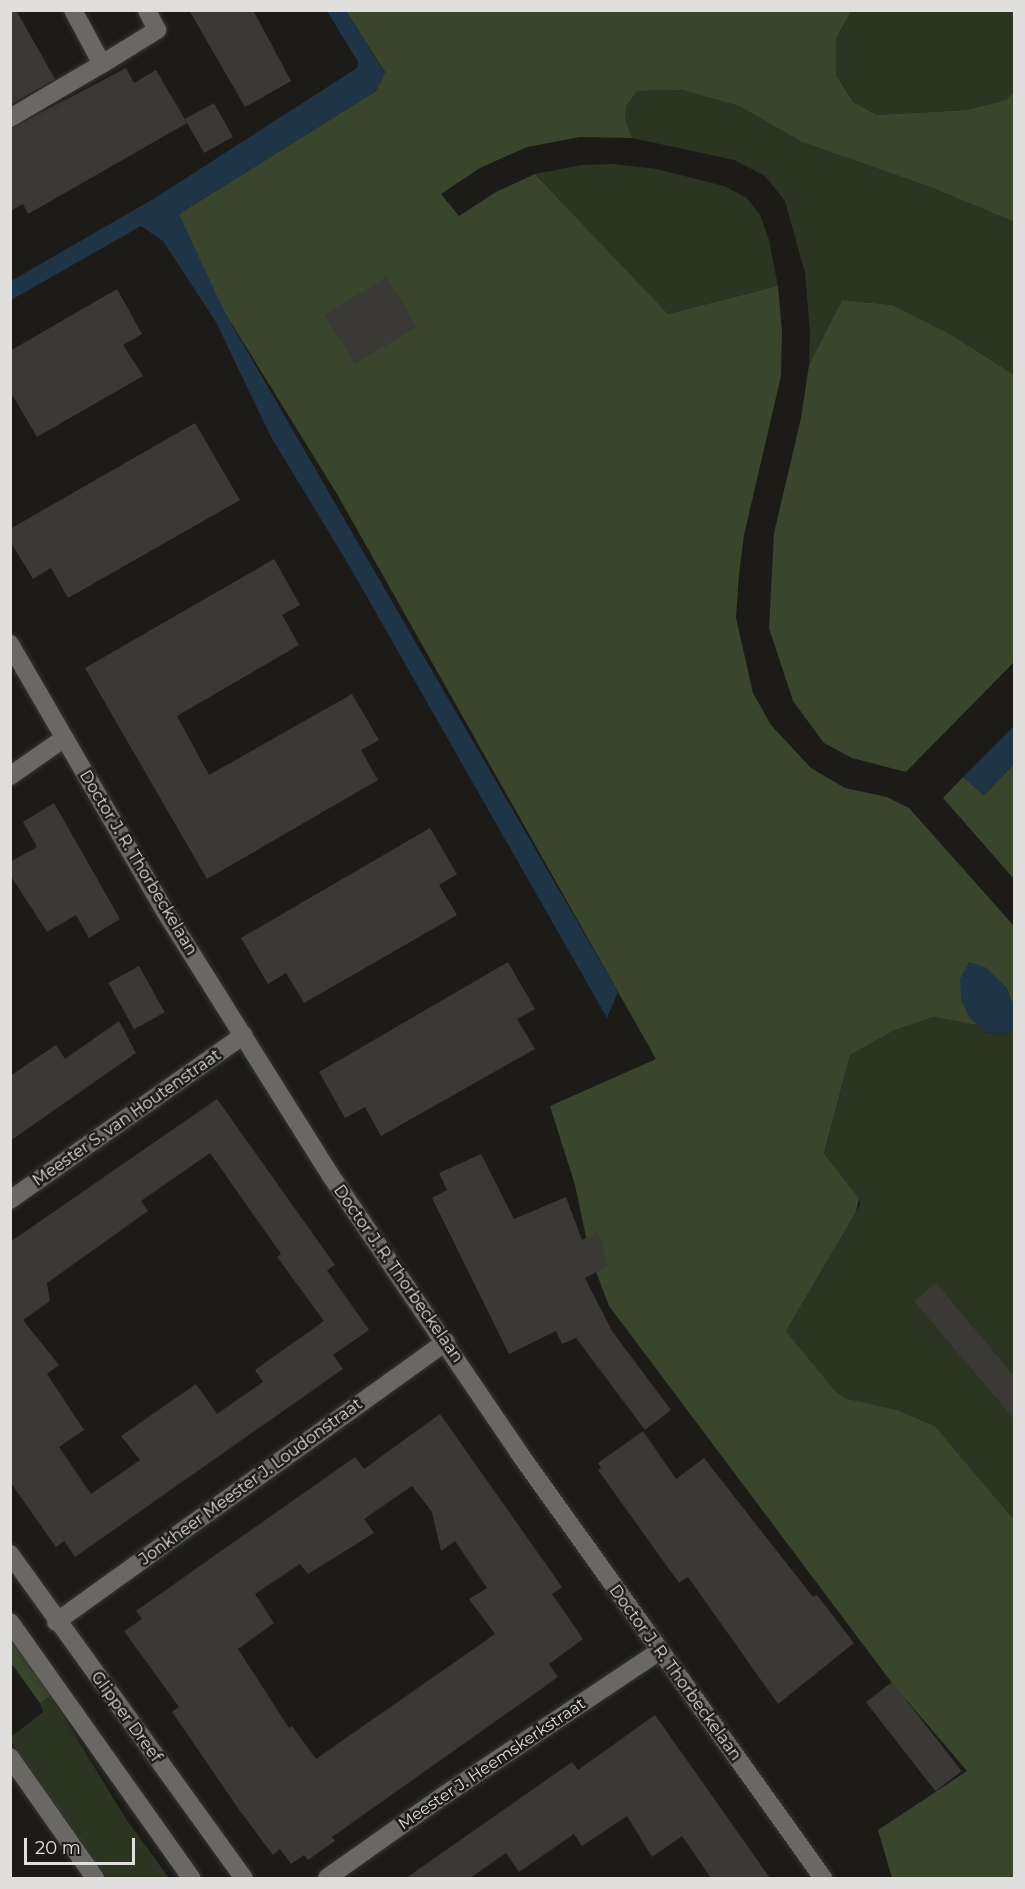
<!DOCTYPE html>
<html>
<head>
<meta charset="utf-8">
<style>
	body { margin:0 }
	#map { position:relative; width:1025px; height:1889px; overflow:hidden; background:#1c1b18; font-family:Montserrat,sans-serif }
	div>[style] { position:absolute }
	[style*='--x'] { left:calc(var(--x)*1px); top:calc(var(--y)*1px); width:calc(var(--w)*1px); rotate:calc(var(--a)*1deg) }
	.green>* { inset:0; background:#2b3521 }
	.forest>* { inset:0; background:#39462c }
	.water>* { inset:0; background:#1e3548 }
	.building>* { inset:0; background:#3b3936; transform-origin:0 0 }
	.roads { filter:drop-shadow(0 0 2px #373634) drop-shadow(0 0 2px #373634) }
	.minor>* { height:18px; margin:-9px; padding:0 9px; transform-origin:9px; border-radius:9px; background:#6a6865 }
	span { translate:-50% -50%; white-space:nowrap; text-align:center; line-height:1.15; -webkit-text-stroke:5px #1c1b18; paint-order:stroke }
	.street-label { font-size:16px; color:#e0dfde }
	.frame { position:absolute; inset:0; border:12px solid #e0dfde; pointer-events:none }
	.scale { position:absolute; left:24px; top:1838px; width:111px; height:27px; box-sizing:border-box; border:3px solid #e0dfde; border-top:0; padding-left:8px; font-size:18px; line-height:21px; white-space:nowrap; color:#e0dfde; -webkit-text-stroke:4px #1c1b18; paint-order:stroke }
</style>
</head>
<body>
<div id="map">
	<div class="green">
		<i style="clip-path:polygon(851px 11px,1014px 11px,1014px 91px,1006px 100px,966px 110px,877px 115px,853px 102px,836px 75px,836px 39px)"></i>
		<i style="clip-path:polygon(682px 90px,739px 106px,802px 142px,933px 188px,1014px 222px,1014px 375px,894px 305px,842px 300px,809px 365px,810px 331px,805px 273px,785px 201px,765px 176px,734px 160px,632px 138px,625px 117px,627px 105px,637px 91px)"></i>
		<i style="clip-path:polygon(613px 164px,657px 169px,724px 186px,747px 198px,760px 215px,769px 240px,778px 286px,668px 314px,535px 174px,582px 165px)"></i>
		<i style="clip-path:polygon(933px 1017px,978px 1025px,985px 1032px,1008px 1034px,1014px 1021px,1014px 1520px,935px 1426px,897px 1410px,847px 1400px,836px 1392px,786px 1331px,860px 1205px,859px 1198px,824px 1155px,850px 1055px,893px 1031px)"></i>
		<i style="clip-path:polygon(51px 1696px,126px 1819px,169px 1878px,107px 1878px,11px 1742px,11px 1737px,43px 1712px,40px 1703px)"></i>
	</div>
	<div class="forest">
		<i style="clip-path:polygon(346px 11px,851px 11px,836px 39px,836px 75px,853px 102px,877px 115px,966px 110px,1006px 100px,1014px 91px,1014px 222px,933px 188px,802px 142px,739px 106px,682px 90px,637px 91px,627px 105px,625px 117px,632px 138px,580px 137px,527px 147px,480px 168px,441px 194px,459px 216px,494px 193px,535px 174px,668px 314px,778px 286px,782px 332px,781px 376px,744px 535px,739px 574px,736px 618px,753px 693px,771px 725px,811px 768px,845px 788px,887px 797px,909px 808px,1014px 926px,1014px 1007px,1006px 987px,969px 1017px,978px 1025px,933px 1017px,893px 1031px,850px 1055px,824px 1154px,859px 1198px,856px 1212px,786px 1331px,836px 1392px,847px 1399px,897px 1410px,935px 1426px,1014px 1520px,1014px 1878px,892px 1878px,878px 1830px,967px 1771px,892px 1683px,609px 1306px,590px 1256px,575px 1185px,550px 1106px,656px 1059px,337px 494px,225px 313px,184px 229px,179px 214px,376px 91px,385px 72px)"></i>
		<i style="clip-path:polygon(842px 300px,893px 305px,951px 335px,1014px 375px,1014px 662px,906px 772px,852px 758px,824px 743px,793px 701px,769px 628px,774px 533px,801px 418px,809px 365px)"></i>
		<i style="clip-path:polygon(1014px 764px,1014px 879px,943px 798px,963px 777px,984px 795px)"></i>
		<i style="clip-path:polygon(10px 1634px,51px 1696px,40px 1703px,11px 1663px)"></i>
	</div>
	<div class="water">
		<i style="clip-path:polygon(327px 11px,346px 11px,385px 73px,376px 91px,179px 214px,225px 313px,618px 992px,607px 1018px,347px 562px,271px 437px,216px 322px,163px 241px,141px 226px,11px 300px,11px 281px,155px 198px,357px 68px,358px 62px)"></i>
		<i style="clip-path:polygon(1014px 726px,1014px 764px,984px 795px,963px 777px)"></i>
		<i style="clip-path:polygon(969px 962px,985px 967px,1006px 987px,1014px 1007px,1014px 1027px,1008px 1034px,985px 1032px,969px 1017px,961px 999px,960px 979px)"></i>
	</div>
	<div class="building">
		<i style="clip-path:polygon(10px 10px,16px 10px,55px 79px,10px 105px)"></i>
		<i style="clip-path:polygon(189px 10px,253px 10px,291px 81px,245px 107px)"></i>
		<i style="clip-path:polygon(126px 68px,134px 83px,156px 70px,187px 123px,28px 214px,23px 204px,10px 211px,10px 129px)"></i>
		<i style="left:214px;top:103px;width:39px;height:33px;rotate:61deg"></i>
		<i style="left:387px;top:277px;width:58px;height:73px;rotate:59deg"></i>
		<i style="clip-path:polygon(117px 289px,142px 334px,123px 345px,143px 376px,37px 437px,10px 391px,10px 351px)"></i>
		<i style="clip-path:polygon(195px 423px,240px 500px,68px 598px,51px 568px,33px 579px,10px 541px,10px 529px)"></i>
		<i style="clip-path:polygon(274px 559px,300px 605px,282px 615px,299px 645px,177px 716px,209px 775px,352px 694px,379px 740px,361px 750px,378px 780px,207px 879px,85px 668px)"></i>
		<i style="clip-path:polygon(54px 803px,120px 919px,89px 938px,76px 915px,47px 932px,10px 875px,10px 862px,37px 847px,23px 822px)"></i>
		<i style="clip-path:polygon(430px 828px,457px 874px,439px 885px,457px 915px,304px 1003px,286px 973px,268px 984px,241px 938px)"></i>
		<i style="clip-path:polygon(508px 962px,535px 1009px,517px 1019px,535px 1049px,381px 1136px,365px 1107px,345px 1118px,319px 1072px)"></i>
		<i style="left:139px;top:966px;width:53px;height:35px;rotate:61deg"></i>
		<i style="clip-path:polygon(119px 1021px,136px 1053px,10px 1141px,10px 1076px,56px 1045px,65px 1059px)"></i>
		<i style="clip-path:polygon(evenodd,217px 1099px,335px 1265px,327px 1270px,369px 1330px,333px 1355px,343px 1369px,75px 1557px,64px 1541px,56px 1547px,10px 1482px,10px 1242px,217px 1099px,210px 1153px,281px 1254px,277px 1257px,324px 1321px,255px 1370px,263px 1382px,217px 1414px,196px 1384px,121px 1436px,140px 1460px,91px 1494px,59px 1447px,84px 1430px,47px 1374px,59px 1365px,23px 1320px,50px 1301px,47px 1283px,148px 1211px,141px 1201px,210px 1153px)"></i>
		<i style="clip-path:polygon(481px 1154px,514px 1219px,566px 1197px,582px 1240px,598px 1231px,608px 1266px,585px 1278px,612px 1331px,671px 1410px,645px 1430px,576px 1338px,562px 1344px,556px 1331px,509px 1354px,432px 1198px,447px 1190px,439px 1173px)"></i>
		<i style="clip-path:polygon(936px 1283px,1014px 1376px,1014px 1419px,914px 1301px)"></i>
		<i style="clip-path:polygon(evenodd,440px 1414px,562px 1587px,552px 1594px,583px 1639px,549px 1664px,558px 1677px,332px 1837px,335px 1841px,308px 1860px,304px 1855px,291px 1864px,280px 1849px,273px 1855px,240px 1811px,172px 1712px,179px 1707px,124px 1631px,142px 1619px,136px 1611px,355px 1457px,364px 1469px,440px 1414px,412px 1486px,432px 1512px,441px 1551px,455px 1541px,487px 1588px,469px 1599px,495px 1634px,316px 1759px,292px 1726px,289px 1728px,238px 1649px,274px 1623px,255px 1594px,300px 1564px,308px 1574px,374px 1533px,364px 1519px,412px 1486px)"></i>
		<i style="clip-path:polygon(643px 1431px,676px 1479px,704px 1458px,813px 1597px,817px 1595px,854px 1643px,778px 1704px,688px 1577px,679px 1583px,598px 1470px,601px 1468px,598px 1463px)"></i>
		<i style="left:892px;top:1682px;width:113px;height:33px;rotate:52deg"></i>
		<i style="clip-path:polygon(655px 1715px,770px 1878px,711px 1878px,682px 1836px,652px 1857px,627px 1816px,582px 1846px,574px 1834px,519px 1872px,506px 1853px,470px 1878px,406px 1878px,572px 1762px,578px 1770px)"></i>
	</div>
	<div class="roads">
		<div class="minor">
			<i style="--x:73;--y:10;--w:61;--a:61.8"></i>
			<i style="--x:102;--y:64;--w:65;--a:-31.7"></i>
			<i style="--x:157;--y:30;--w:22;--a:-117"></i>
			<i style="--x:10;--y:118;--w:107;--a:-30.4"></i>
			<i style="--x:10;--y:644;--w:311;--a:59.9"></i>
			<i style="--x:166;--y:913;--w:310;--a:57.9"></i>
			<i style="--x:331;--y:1176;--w:335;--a:55.8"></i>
			<i style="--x:519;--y:1453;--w:523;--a:54.42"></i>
			<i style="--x:10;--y:776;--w:65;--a:-34.9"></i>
			<i style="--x:10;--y:1200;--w:286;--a:-35.2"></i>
			<i style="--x:10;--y:1554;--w:400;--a:54.2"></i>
			<i style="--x:10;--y:1622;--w:314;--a:54.7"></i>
			<i style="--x:56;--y:1622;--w:480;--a:-35.7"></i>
			<i style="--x:10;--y:1757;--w:148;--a:54.9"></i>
			<i style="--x:327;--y:1878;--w:142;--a:-35.3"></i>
			<i style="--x:443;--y:1796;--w:261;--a:-33.8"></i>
		</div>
	</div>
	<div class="street-label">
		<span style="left:138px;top:863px;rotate:59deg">Doctor J. R. Thorbeckelaan</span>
		<span style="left:127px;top:1118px;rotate:-35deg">Meester S. van Houtenstraat</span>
		<span style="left:398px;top:1274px;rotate:55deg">Doctor J. R. Thorbeckelaan</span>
		<span style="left:251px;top:1482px;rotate:-36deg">Jonkheer Meester J. Loudonstraat</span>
		<span style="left:675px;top:1673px;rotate:54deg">Doctor J. R. Thorbeckelaan</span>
		<span style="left:126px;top:1717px;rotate:54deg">Glipper Dreef</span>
		<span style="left:492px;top:1764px;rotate:-34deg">Meester J. Heemskerkstraat</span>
	</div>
	<div class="frame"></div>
	<div class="scale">20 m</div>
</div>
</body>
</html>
